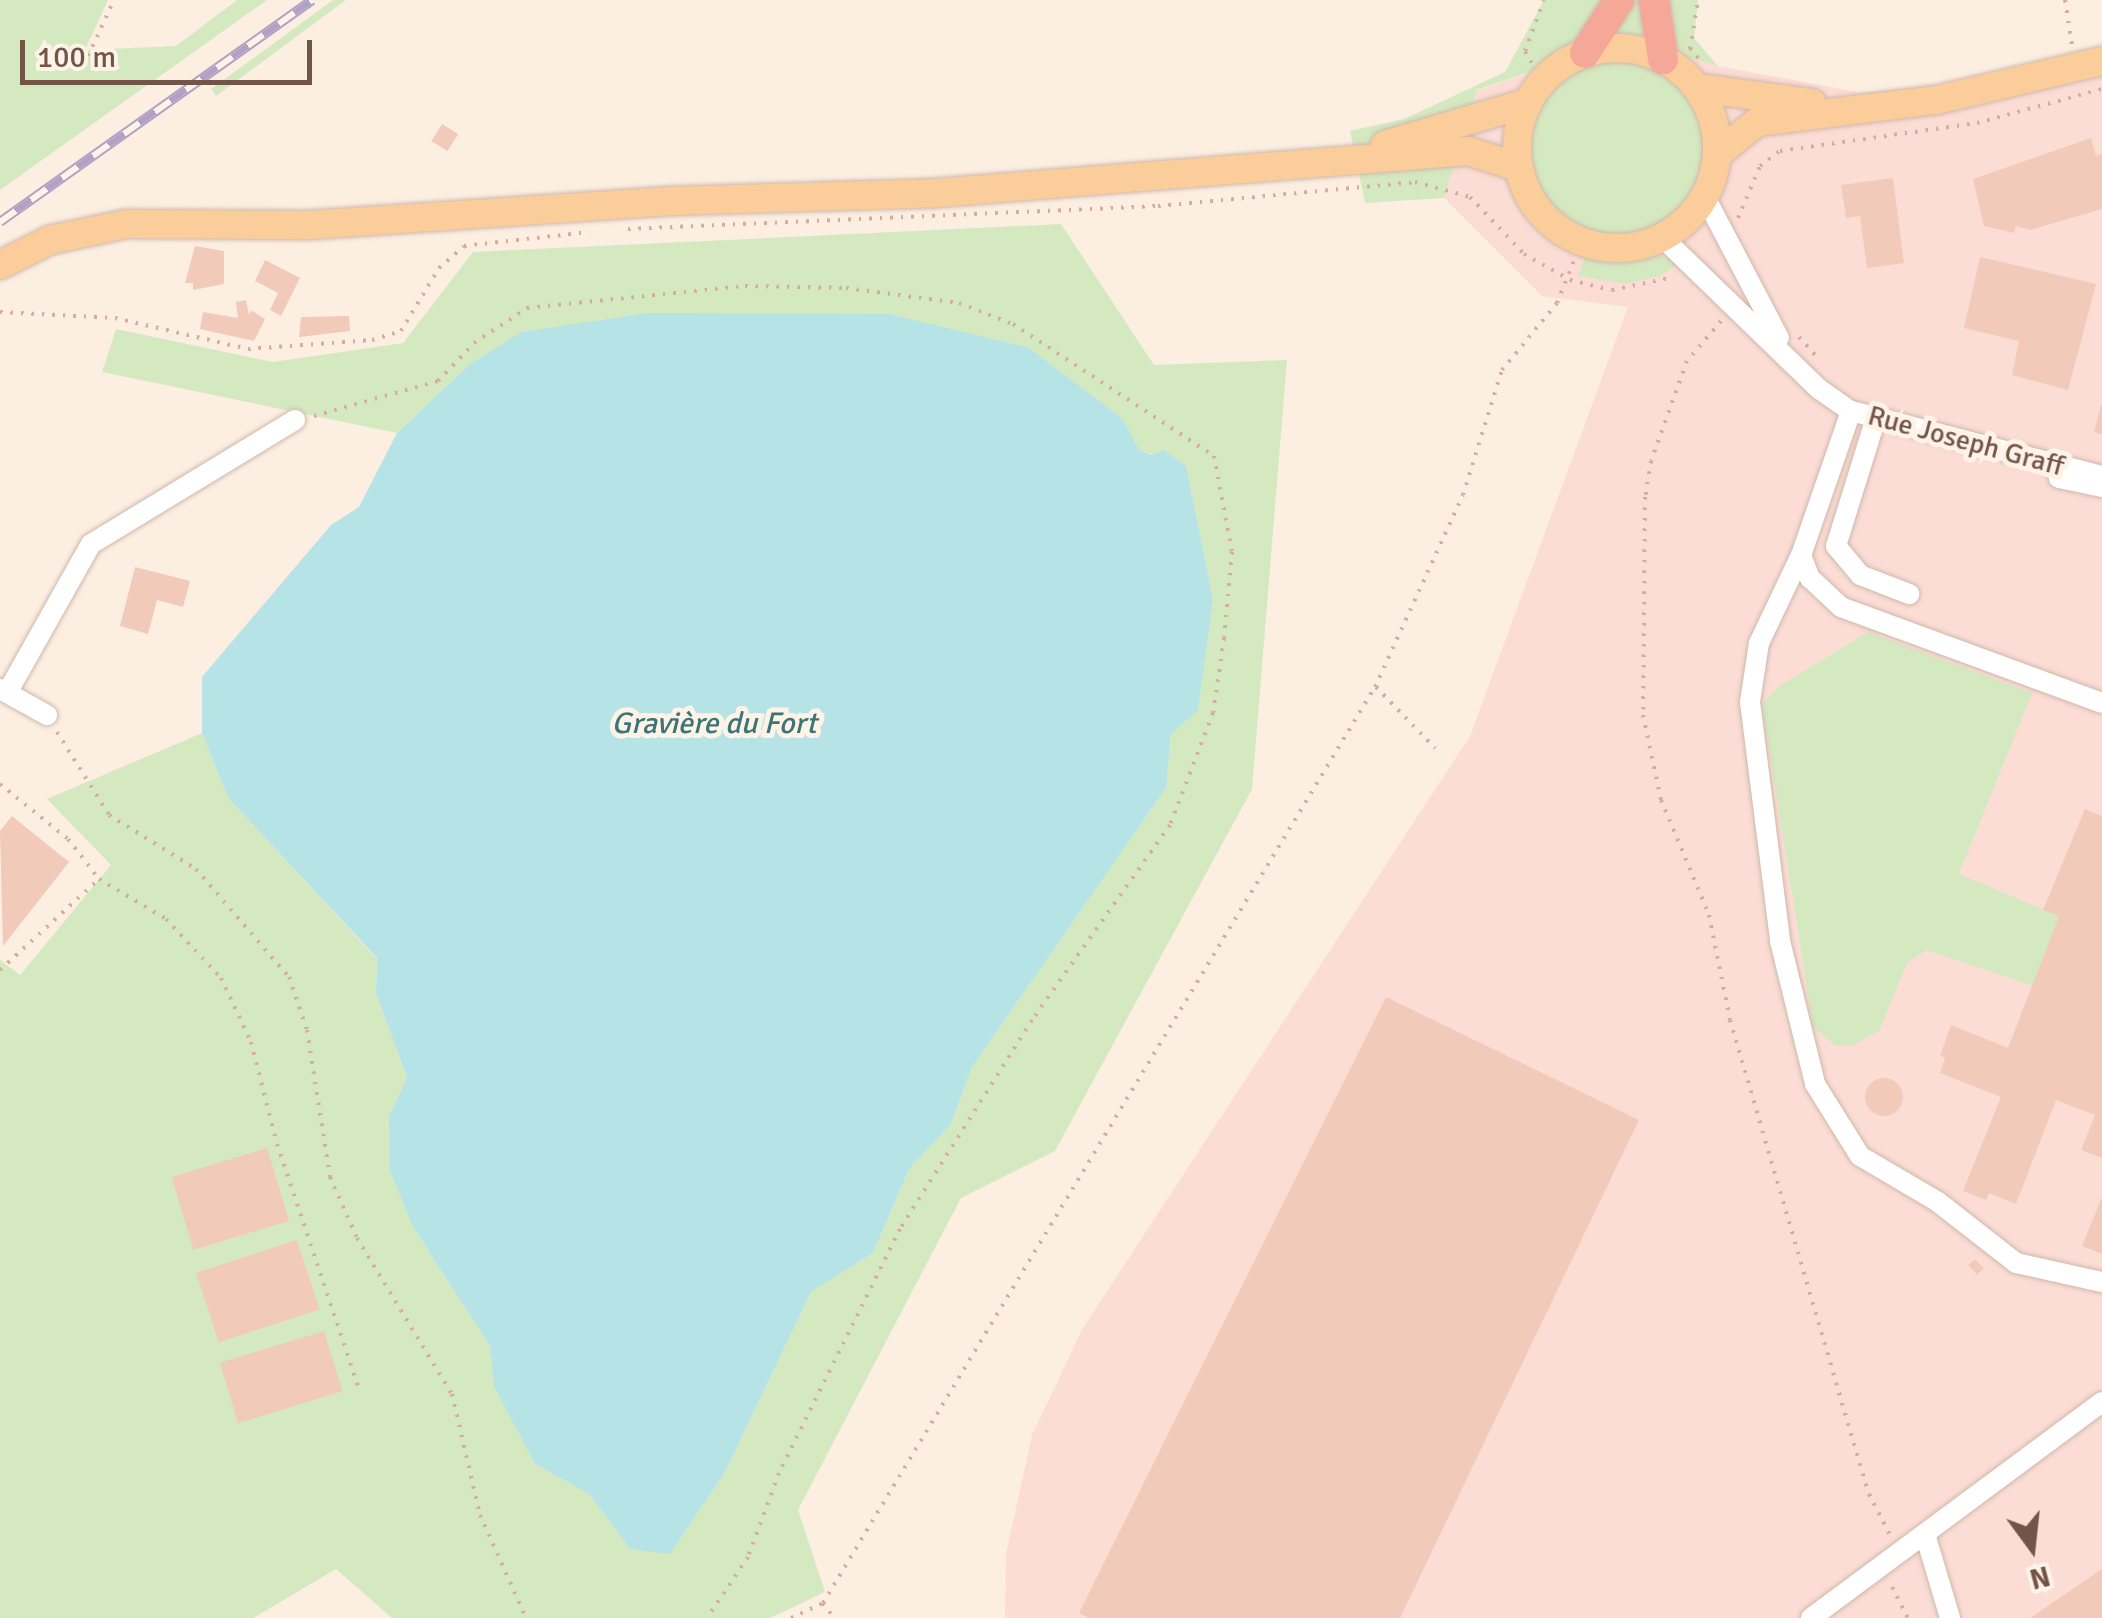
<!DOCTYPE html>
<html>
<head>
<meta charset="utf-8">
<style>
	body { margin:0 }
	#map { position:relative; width:2102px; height:1618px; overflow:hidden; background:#fcefe1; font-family:Signika,sans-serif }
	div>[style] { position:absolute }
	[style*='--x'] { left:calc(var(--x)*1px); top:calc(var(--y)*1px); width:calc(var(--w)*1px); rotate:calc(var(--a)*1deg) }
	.commercial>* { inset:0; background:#fcddd5 }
	.green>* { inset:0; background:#d5e9c0 }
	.round { border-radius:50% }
	.water>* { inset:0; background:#b6e3e5 }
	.building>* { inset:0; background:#f1cab9; transform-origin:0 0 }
	.path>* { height:4px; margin-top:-2px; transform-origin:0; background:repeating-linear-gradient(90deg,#d6ad9d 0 2.5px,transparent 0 10.5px) }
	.roads { filter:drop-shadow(0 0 2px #cfb8ab) drop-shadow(0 0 2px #cfb8ab) }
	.minor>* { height:20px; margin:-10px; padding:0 10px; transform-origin:10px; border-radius:10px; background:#fff }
	.major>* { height:28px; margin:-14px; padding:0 14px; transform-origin:14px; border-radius:14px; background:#fbcd9a }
	.major>.ring { margin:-14px; padding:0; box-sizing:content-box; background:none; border:28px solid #fbcd9a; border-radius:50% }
	.highway>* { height:30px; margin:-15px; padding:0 15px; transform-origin:15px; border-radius:15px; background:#f6a898 }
	.rail>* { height:10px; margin-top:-5px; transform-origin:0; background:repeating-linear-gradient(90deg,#fff3e7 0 19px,#b1a1c5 0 38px); box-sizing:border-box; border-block:2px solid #b1a1c5 }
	span { translate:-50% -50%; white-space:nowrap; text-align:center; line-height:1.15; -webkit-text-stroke:10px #fff3e7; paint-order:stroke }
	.street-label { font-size:28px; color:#735448 }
	.water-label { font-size:30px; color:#3c7578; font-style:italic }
	.north { position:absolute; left:1982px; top:1498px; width:100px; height:100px; -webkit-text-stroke:8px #fff3e7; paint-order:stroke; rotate:165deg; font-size:28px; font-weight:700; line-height:40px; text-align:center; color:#735448 }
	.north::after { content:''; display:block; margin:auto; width:35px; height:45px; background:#735448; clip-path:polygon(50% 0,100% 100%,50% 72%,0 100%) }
	.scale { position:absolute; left:20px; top:40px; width:292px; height:45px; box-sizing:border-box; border:5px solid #735448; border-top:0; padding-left:12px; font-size:30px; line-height:35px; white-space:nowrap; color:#735448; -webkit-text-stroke:8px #fff3e7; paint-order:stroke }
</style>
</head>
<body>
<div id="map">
	<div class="commercial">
		<i style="clip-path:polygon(1622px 40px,1718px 66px,1863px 93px,1987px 81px,2102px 47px,2102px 1618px,1005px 1618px,1006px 1554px,1032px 1435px,1083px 1328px,1470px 736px,1628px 307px,1542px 296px,1444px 198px,1476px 91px)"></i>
	</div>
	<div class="green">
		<i style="clip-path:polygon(0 0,108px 0,85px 50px,176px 46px,237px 0,267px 0,0 190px)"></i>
		<i style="clip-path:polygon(333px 0,346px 0,216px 96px,211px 89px)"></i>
		<i style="clip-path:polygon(1544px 0,1698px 0,1694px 38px,1718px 66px,1622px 40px,1477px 90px,1444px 198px,1365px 203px,1350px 131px,1404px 119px,1505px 72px)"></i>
		<i class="round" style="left:1529px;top:61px;width:174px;height:174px"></i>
		<i style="clip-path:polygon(1061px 224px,1154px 365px,1287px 360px,1252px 789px,1055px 1151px,961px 1198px,798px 1510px,825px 1592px,770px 1618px,392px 1618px,336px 1569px,253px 1618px,0 1618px,0 960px,20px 975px,111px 865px,47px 799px,202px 733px,228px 798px,377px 959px,376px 993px,407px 1078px,389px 1116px,413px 1227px,490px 1346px,495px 1386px,535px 1464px,589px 1494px,630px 1549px,725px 1472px,811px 1292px,873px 1253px,909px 1169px,951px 1124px,972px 1067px,1166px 788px,1171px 734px,1213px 599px,1186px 466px,1139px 450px,1123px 419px,889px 314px,774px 316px,470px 364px,397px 433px,102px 372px,116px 329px,273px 362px,403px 343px,473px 252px)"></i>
		<i style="clip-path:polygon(1657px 254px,1678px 264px,1660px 276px,1625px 284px,1578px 276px,1585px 255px)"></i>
		<i style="clip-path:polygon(1868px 632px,2032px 693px,1959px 874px,2059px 916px,2033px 986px,1927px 950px,1907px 963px,1879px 1031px,1852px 1046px,1834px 1045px,1813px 1026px,1762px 704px,1778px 687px)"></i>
	</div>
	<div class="water">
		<i style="clip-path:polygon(647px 313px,889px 314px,1029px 348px,1123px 419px,1139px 450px,1152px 455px,1164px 450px,1186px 466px,1213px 599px,1198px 710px,1171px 734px,1166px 788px,972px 1067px,951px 1124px,909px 1169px,873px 1253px,811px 1292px,725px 1472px,670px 1554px,630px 1549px,589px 1494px,535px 1464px,494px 1386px,490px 1346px,413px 1227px,390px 1170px,389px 1116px,407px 1078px,376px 993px,377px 958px,228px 798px,202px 733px,202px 677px,331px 525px,359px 507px,397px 433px,470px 364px,522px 332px)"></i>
	</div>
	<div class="building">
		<i style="left:442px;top:124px;width:19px;height:20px;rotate:32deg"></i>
		<i style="clip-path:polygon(2091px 138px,2096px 156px,2102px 154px,2102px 209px,2030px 230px,2016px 226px,2014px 233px,1984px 226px,1973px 179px)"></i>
		<i style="clip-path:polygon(1893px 178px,1904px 263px,1867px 268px,1860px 216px,1846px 218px,1841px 185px)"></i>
		<i style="clip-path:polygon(195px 246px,224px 251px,224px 284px,193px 290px,193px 283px,185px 283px)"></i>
		<i style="clip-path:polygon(1980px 257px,2096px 284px,2068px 390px,2012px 375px,2019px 341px,1964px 328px)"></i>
		<i style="clip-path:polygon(265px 260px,300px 278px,281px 316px,270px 310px,278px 293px,255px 281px)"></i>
		<i style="clip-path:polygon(246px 300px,249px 315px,251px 310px,265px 319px,254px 341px,200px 329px,203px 312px,238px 318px,236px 302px)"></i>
		<i style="clip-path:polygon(349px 316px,350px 331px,299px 337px,301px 317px)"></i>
		<i style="clip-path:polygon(2101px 405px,2102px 405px,2102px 434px,2094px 432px)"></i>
		<i style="clip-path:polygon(135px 567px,190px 581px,183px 607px,157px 600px,148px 634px,120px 626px)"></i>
		<i style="clip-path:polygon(2085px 809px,2102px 816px,2102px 1158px,2081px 1150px,2095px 1115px,2056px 1100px,2016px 1204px,1989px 1193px,1986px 1200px,1963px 1191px,2001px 1097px,1940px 1073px,1945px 1058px,1940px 1056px,1951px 1025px,2008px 1048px,2059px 916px,2043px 910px)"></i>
		<i style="clip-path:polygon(12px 816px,69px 862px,3px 946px,0 831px)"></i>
		<i style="clip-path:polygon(1386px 997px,1639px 1120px,1400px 1618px,1089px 1618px,1079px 1613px)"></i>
		<i class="round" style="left:1865px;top:1078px;width:38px;height:38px"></i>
		<i style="left:267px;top:1148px;width:76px;height:100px;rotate:73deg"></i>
		<i style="clip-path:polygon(2102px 1197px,2102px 1254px,2082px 1246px)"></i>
		<i style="left:297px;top:1240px;width:73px;height:106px;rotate:72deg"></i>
		<i style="left:1975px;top:1259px;width:13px;height:9px;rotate:48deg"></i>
		<i style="left:324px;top:1331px;width:63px;height:109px;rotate:73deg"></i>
		<i style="clip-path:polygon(2102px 1569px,2102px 1618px,2030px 1618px)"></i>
	</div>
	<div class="path">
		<i style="--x:2065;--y:0;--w:46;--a:81.2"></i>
		<i style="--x:1690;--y:48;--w:21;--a:51"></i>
		<i style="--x:1690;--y:49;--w:50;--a:-80.7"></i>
		<i style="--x:88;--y:56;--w:62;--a:-65.1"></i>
		<i style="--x:1542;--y:81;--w:34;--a:-120"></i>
		<i style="--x:1525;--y:51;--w:54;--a:-69.6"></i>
		<i style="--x:1738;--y:218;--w:56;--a:-67.1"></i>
		<i style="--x:1760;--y:166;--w:25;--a:-37"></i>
		<i style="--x:1780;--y:151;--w:199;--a:-8.1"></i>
		<i style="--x:1977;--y:123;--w:130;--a:-15.2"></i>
		<i style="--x:628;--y:229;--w:530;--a:-2.48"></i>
		<i style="--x:1158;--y:206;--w:258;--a:-5.3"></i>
		<i style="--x:1415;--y:182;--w:57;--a:15.3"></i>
		<i style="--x:1470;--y:197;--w:79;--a:46.5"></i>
		<i style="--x:1524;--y:254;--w:53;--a:29.5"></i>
		<i style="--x:1570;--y:280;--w:43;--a:13.4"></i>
		<i style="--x:1612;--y:290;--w:63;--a:-11.8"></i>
		<i style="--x:0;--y:312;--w:115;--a:3"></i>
		<i style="--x:115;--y:318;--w:137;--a:13.1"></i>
		<i style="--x:248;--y:349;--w:124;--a:-4.2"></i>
		<i style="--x:372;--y:340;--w:30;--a:-17"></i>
		<i style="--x:401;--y:331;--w:74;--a:-58.9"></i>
		<i style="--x:439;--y:268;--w:33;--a:-41"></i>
		<i style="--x:464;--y:246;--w:126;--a:-6.4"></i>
		<i style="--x:1721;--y:321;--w:52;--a:130.4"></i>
		<i style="--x:1687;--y:361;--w:106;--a:109.8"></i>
		<i style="--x:1651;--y:461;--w:36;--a:99"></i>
		<i style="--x:1645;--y:497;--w:218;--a:90.5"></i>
		<i style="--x:1643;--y:715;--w:87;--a:78"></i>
		<i style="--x:1661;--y:800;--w:125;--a:67.3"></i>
		<i style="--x:1709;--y:915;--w:107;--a:78.7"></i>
		<i style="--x:1730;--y:1020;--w:494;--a:73.7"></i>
		<i style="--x:1869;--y:1494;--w:48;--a:62.9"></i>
		<i style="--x:1799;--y:337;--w:25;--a:48"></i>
		<i style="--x:314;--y:416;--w:129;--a:-15.8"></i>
		<i style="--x:438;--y:381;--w:52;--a:-46.5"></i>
		<i style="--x:474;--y:343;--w:64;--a:-33.4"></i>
		<i style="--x:527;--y:308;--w:219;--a:-5.8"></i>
		<i style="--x:745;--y:286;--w:101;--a:1.1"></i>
		<i style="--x:846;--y:288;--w:114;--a:7.6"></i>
		<i style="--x:959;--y:303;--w:58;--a:21.3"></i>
		<i style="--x:1013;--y:324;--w:240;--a:33.3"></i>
		<i style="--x:1214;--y:456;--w:98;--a:79.4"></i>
		<i style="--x:1232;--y:552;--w:86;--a:95.3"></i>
		<i style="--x:1224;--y:638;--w:76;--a:98.3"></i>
		<i style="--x:1213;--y:713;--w:120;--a:111"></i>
		<i style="--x:1170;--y:825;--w:239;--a:125.3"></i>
		<i style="--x:1032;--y:1020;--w:247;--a:122.3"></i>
		<i style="--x:900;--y:1229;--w:272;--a:116.4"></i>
		<i style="--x:779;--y:1473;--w:90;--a:110.3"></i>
		<i style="--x:748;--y:1557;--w:73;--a:123.9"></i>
		<i style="--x:1376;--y:687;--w:85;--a:46"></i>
		<i style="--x:57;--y:732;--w:98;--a:57.9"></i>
		<i style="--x:109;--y:815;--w:102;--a:31.8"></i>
		<i style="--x:196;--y:869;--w:143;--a:49.3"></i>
		<i style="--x:289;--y:977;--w:56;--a:71.2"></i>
		<i style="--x:307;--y:1030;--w:149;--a:81.1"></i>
		<i style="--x:330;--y:1177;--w:67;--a:66.1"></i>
		<i style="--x:357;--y:1238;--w:183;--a:58.7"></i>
		<i style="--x:452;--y:1394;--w:124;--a:77"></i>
		<i style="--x:480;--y:1515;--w:113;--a:65.9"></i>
		<i style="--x:0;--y:784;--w:87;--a:39"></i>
		<i style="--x:68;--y:839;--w:51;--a:52.2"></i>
		<i style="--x:99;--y:879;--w:78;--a:30.8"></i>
		<i style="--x:166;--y:919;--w:81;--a:47"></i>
		<i style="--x:221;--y:978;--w:71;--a:64.9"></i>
		<i style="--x:251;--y:1042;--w:105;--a:75.7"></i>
		<i style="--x:277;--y:1144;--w:258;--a:71.5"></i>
		<i style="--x:0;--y:970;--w:134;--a:-42.6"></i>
		<i style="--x:1892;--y:1587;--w:35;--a:63"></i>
		<i style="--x:823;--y:1603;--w:19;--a:54"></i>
		<i style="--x:791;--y:1618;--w:35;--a:-25"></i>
		<i style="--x:823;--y:1603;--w:1069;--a:-58.93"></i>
		<i style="--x:1375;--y:687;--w:211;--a:-65.4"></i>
		<i style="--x:1463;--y:495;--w:131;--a:-72.7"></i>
		<i style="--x:1502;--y:370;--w:87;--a:-50.6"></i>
		<i style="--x:1557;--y:303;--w:65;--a:-68.2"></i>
	</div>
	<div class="roads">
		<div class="minor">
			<i style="--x:1705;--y:197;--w:159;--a:62.3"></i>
			<i style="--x:1663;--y:238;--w:217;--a:44.1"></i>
			<i style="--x:1819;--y:389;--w:39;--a:35"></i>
			<i style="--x:1851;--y:411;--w:259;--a:14.5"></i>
			<i style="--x:1851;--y:411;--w:152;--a:109.1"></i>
			<i style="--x:1801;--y:555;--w:98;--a:115.5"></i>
			<i style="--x:1759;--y:643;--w:60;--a:98.7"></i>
			<i style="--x:1750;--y:702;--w:241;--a:82.8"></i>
			<i style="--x:1780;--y:941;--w:147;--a:76.2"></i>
			<i style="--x:1815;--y:1084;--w:85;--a:58"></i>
			<i style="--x:1860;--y:1156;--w:91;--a:30.5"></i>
			<i style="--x:1938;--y:1202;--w:99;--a:38"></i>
			<i style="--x:2016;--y:1263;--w:88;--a:12.5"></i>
			<i style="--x:1875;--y:421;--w:131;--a:107.3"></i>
			<i style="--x:1836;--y:546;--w:38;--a:50"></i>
			<i style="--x:1860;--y:575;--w:53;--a:21.2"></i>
			<i style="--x:2056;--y:467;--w:11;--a:75"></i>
			<i style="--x:2059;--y:478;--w:44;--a:11.8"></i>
			<i style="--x:1801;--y:555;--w:25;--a:69"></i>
			<i style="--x:1810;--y:578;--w:42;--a:43.1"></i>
			<i style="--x:1841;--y:607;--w:278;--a:20.2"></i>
			<i style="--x:0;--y:689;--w:54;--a:29"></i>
			<i style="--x:7;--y:693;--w:171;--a:-60.6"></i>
			<i style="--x:91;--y:544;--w:239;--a:-31.3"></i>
			<i style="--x:1925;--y:1534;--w:88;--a:73.4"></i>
			<i style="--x:1811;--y:1618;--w:362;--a:-36.6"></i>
		</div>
		<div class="major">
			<i class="ring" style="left:1517px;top:48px;width:172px;height:172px"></i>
			<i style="--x:1698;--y:88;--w:115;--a:7.5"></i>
			<i style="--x:1385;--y:145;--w:148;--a:-16.5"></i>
			<i style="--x:1718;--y:154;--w:50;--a:-39.4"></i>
			<i style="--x:1757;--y:122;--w:181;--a:-7"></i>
			<i style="--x:1937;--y:100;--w:170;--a:-13.3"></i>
			<i style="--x:0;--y:265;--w:56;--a:-26.6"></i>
			<i style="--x:50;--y:240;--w:78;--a:-11.9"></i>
			<i style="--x:126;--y:224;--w:183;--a:0.3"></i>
			<i style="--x:309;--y:225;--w:363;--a:-3.8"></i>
			<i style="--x:671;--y:201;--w:265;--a:-1.7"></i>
			<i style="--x:936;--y:193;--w:534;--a:-4.51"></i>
			<i style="--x:1468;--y:151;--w:52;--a:17.7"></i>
		</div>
		<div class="highway">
			<i style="--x:1654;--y:0;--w:60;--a:81.3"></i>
			<i style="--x:1585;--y:53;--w:63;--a:-57.3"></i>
		</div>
	</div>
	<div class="rail">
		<i style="--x:0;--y:222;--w:383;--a:-35.4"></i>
	</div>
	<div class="street-label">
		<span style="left:1966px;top:441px;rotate:15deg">Rue Joseph Graff</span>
	</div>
	<div class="water-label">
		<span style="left:714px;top:724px">Gravière du Fort</span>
	</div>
	<div class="north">N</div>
	<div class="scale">100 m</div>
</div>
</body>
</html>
